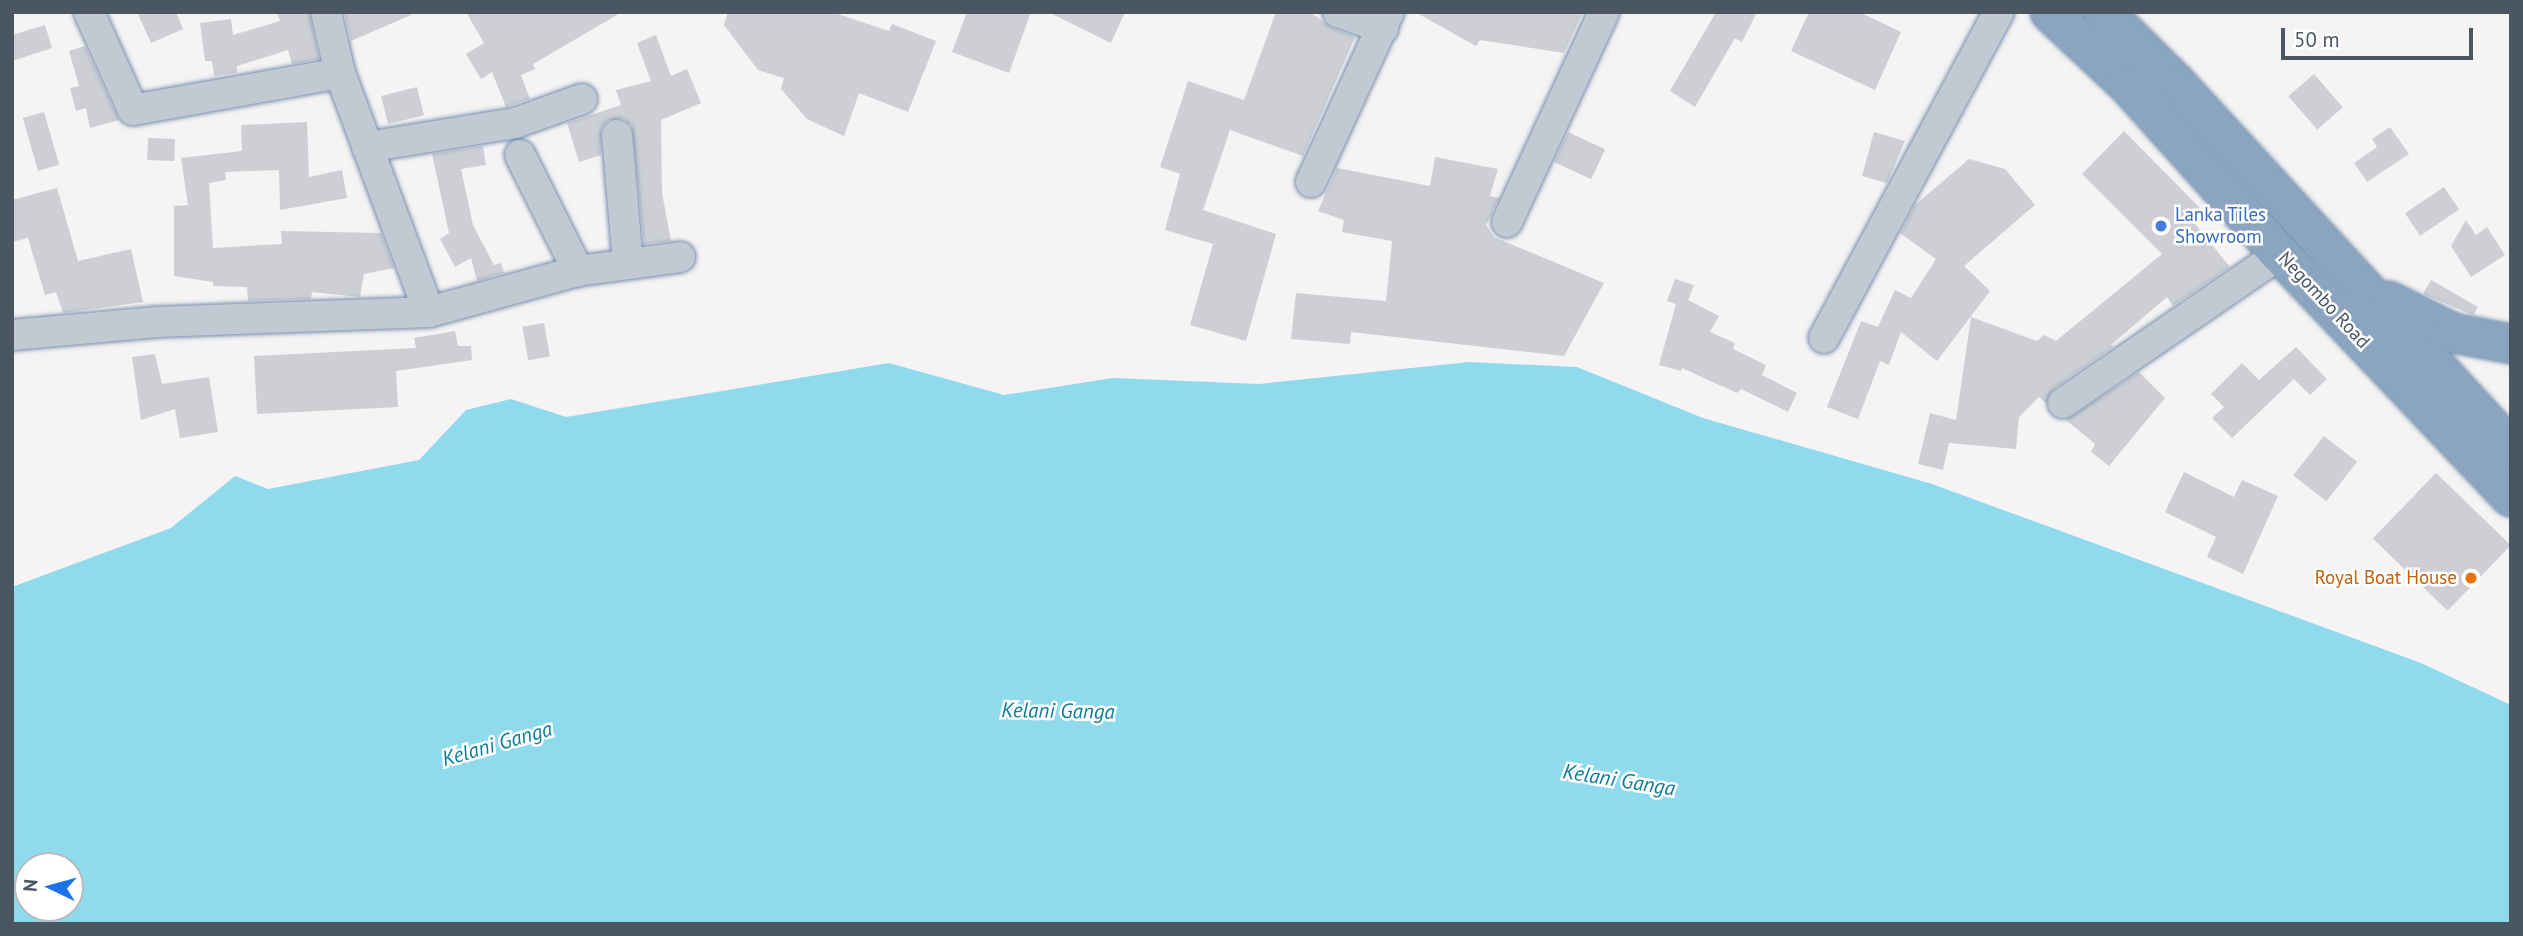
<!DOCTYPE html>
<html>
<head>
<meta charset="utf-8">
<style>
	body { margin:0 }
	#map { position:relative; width:2523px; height:936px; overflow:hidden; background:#f5f3f3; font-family:"PT Sans",sans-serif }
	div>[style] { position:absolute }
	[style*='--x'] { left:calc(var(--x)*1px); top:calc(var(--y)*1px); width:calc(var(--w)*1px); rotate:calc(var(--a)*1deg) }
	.water>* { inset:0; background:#90daee }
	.building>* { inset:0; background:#cdcfd5; transform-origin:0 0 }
	.roads { filter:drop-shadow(0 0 2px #7690ad) drop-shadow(0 0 2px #7690ad) }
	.minor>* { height:30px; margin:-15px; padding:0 15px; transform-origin:15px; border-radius:15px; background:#c1cad2 }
	.highway>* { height:38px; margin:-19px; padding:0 19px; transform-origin:19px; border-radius:19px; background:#8ba5c1 }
	.dots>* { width:19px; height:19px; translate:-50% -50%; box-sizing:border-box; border:4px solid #fff; border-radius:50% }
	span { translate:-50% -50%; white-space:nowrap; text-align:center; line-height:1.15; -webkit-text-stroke:5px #fff; paint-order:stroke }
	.shop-label { font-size:19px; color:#366cbe }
	.left { translate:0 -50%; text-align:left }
	.street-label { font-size:19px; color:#4a5661 }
	.food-label { font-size:19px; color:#c56008 }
	.right { translate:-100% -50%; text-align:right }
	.water-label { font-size:21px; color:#0c7c9b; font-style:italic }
	.frame { position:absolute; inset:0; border:14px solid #4a5661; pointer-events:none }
	.north { position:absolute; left:14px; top:852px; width:70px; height:70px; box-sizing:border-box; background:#fff; border:2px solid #b7bbc0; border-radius:50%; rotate:275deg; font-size:19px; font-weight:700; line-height:28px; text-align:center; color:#4a5661 }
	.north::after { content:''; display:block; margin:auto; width:24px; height:32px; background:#1a73e8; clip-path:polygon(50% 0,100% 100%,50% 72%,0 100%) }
	.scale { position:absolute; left:2281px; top:28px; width:192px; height:32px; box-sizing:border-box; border:4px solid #4a5661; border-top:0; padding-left:9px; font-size:21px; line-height:24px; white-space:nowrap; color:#4a5661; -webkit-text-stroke:5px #fff; paint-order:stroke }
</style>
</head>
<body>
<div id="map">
	<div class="water">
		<i style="clip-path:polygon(evenodd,1469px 362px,1577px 367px,1703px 418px,1932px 484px,2421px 663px,2511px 705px,2511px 924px,12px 924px,12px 587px,171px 528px,235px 476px,268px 489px,419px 460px,466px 410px,511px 399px,566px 417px,889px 363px,1004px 395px,1113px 378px,1259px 384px,1469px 362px,28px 866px,70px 866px,70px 908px,28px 908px,28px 866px)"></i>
	</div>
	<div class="building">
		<i style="clip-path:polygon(137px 12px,176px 12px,183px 29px,151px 43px)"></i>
		<i style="clip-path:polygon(277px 12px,309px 12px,319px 59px,292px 64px,288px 50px,237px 66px,237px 73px,214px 76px,212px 61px,205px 61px,200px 23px,231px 19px,233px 35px,280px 21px)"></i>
		<i style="clip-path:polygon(344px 12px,418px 12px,351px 41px)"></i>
		<i style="clip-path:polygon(466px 12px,622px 12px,533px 64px,535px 69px,521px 75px,530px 99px,506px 107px,492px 72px,481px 79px,466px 54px,484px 43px)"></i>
		<i style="clip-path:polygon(728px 12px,832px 12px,889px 31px,892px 24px,936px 41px,908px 112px,859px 93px,844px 136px,807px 119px,781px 89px,784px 78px,758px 70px,724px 25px)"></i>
		<i style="clip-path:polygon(967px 12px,1031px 12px,1009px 73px,952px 52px)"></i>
		<i style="clip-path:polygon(1048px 12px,1125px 12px,1111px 43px)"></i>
		<i style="clip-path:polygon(1276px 12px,1310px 12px,1332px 28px,1355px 37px,1303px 156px,1230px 130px,1203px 210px,1276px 234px,1246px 341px,1190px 325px,1213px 244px,1165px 230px,1180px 174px,1160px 167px,1188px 81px,1244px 100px)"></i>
		<i style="clip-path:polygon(1415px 12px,1583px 12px,1564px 53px,1480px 40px,1476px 46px)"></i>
		<i style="clip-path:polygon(1716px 12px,1757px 12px,1742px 42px,1735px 38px,1695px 107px,1670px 91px)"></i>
		<i style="clip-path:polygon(1809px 12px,1859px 12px,1901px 32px,1875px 90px,1791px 51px)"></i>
		<i style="clip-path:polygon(45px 25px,52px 48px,12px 61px,12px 35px)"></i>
		<i style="clip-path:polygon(656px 35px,671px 76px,687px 69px,701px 103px,661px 120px,662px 193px,671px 241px,644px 244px,632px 126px,624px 119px,608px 120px,601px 128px,601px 155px,579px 162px,567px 123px,621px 105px,616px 90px,651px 81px,637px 43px)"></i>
		<i style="clip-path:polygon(85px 46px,119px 120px,90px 128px,86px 108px,76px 111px,70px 88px,79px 86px,69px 51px)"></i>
		<i style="left:2314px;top:74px;width:44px;height:34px;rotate:49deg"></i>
		<i style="left:417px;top:87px;width:29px;height:37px;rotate:76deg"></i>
		<i style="left:44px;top:112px;width:55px;height:22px;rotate:74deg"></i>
		<i style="clip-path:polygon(307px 122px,309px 177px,342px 170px,347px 198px,280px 210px,279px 170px,225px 172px,226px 180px,209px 183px,213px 248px,282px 244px,281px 231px,381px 233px,394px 268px,364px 274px,360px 297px,312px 292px,311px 299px,248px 301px,247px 287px,213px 286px,213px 282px,174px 276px,174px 206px,188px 205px,181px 158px,242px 151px,241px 125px)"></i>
		<i style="clip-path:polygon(2390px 127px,2409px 154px,2367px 182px,2354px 163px,2377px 147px,2372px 139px)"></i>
		<i style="clip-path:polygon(2124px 131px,2200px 208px,2190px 218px,2230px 267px,2173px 306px,2167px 297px,2111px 345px,2113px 347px,2053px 389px,2046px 403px,2039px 397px,2019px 417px,2016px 449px,1949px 443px,1943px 470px,1918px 464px,1930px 413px,1956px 420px,1971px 317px,2037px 341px,2044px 335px,2056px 341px,2162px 254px,2082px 174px)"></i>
		<i style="left:1568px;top:132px;width:41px;height:33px;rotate:25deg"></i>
		<i style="clip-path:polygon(1874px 132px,1905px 141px,1887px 183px,1862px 176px)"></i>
		<i style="left:148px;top:138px;width:27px;height:22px;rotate:2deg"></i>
		<i style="clip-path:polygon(483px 146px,486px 165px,461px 169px,473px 225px,494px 265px,501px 263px,504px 273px,477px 281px,471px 258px,455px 267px,440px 239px,449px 233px,432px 154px)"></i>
		<i style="clip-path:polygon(1435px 157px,1498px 169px,1490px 196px,1499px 198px,1486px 225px,1494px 237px,1604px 283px,1564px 356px,1351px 332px,1350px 344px,1291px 339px,1296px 293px,1386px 301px,1392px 241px,1342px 232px,1344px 220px,1318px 211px,1337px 168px,1430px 186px)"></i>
		<i style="clip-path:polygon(1969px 159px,2005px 169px,2035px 205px,1964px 266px,1990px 291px,1937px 361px,1901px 332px,1889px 365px,1880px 361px,1858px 419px,1827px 407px,1861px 321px,1878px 327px,1895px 290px,1911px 298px,1936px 259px,1900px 233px,1915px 205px)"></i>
		<i style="left:2444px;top:187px;width:27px;height:47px;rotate:56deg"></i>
		<i style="clip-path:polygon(57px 188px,78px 261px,131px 249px,143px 302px,63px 313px,56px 292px,45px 295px,28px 238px,12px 242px,12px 200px)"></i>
		<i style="clip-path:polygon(2466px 220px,2476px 235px,2487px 227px,2505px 255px,2471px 277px,2451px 246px)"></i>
		<i style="clip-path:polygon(1675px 279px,1694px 285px,1688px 300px,1719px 316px,1710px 332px,1735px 343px,1733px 349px,1766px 365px,1762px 375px,1797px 393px,1788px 412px,1741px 389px,1737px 393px,1682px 368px,1681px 371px,1659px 365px,1676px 304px,1667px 301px)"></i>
		<i style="clip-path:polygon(2431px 280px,2478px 307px,2473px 315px,2423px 294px)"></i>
		<i style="left:544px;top:323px;width:34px;height:22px;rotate:80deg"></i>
		<i style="clip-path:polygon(455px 331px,458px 346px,471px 346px,472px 360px,396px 371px,398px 407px,257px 414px,254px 356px,416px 348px,414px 338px)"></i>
		<i style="clip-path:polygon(2296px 347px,2327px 379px,2310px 395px,2294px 379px,2232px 438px,2212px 418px,2224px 407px,2211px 394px,2242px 363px,2259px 380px)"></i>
		<i style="clip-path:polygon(155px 354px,162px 384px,209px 377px,218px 432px,180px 438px,175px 409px,141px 420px,132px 357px)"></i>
		<i style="clip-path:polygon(2139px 372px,2165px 398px,2109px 466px,2091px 452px,2095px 444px,2066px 420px)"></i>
		<i style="left:2324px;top:436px;width:42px;height:50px;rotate:38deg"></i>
		<i style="clip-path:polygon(2184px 472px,2234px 497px,2242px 480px,2278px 496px,2243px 574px,2207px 557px,2216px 537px,2165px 512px)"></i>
		<i style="left:2436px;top:473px;width:104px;height:91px;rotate:44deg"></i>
	</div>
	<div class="roads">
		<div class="minor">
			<i style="--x:89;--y:12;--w:107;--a:65.8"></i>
			<i style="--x:133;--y:110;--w:210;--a:-10.1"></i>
			<i style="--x:340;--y:73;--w:255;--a:69.6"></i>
			<i style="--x:326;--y:12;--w:63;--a:77.1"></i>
			<i style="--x:1338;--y:12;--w:48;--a:19.6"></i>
			<i style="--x:617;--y:135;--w:129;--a:85.1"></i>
			<i style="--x:367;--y:147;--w:150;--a:-9.2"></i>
			<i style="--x:515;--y:123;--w:71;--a:-19.7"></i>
			<i style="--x:520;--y:155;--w:130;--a:63.4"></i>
			<i style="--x:1311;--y:182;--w:187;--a:-65.4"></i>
			<i style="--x:1507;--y:222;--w:231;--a:-65.2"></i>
			<i style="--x:12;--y:335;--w:146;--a:-5.1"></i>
			<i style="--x:157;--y:322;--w:272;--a:-2.1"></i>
			<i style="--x:429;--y:312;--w:155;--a:-15.4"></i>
			<i style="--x:578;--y:271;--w:103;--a:-7.8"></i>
			<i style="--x:1824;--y:338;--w:370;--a:-61.8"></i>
			<i style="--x:2063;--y:403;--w:263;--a:-34.5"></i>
		</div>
		<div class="highway">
			<i style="--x:2050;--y:12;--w:108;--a:43.1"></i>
			<i style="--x:2129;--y:86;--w:226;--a:48.1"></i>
			<i style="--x:2280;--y:254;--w:335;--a:46.5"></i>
			<i style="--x:2104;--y:12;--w:101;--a:44.6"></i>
			<i style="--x:2176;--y:83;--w:495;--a:47.5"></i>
			<i style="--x:2389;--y:301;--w:72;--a:26.6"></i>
			<i style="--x:2453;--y:333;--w:59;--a:10.7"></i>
		</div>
	</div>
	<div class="dots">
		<i style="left:2161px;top:226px;background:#3f7fe0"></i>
		<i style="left:2471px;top:578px;background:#e8710a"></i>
	</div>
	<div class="shop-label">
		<span class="left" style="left:2175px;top:226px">Lanka Tiles<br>Showroom</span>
	</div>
	<div class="street-label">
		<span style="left:2324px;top:300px;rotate:47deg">Negombo Road</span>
	</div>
	<div class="food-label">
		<span class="right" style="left:2457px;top:578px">Royal Boat House</span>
	</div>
	<div class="water-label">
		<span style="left:1058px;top:711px;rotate:1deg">Kelani Ganga</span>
		<span style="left:497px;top:744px;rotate:-16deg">Kelani Ganga</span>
		<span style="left:1619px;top:780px;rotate:9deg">Kelani Ganga</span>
	</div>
	<div class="frame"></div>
	<div class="north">N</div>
	<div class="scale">50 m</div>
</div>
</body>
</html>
